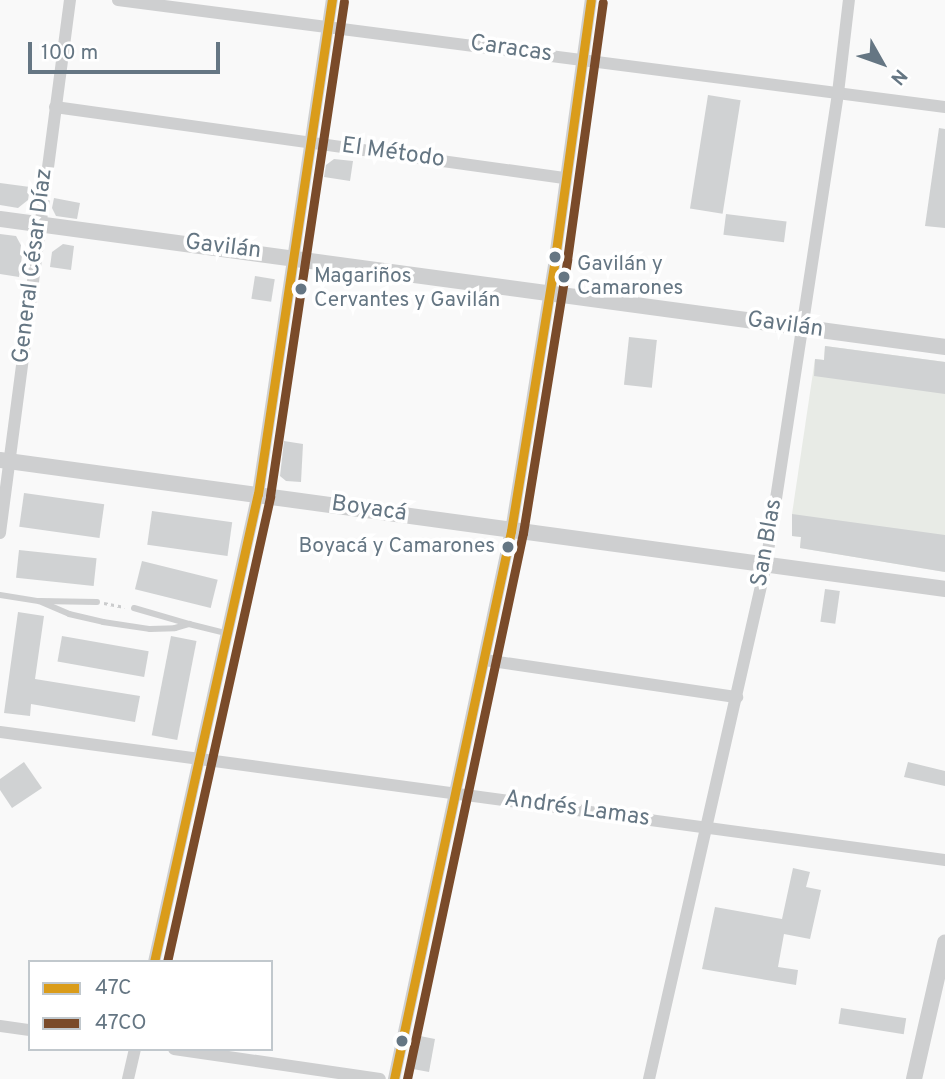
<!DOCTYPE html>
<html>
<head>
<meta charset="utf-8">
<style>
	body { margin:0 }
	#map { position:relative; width:945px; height:1079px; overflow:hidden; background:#f9f9f9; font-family:Overpass,sans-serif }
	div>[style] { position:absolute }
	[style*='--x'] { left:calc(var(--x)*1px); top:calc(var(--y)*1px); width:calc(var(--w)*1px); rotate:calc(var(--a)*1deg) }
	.green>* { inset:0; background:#e8ebe6 }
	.building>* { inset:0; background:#d0d2d3; transform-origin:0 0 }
	.path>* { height:2.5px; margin-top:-1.25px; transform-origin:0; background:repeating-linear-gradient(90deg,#cbcccd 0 3.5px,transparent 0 7px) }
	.service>* { height:6px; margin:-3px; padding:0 3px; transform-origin:3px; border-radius:3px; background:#cecfd0 }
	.minor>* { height:12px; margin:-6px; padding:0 6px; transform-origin:6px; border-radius:6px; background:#cecfd0 }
	.tertiary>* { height:16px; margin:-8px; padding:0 8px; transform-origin:8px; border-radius:8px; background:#cecfd0 }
	.bus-1>* { height:9px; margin:-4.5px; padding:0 4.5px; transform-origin:4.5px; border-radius:4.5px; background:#da9c1a }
	.bus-2>* { height:9px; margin:-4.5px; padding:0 4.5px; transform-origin:4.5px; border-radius:4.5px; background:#7a4b2a }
	.dots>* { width:19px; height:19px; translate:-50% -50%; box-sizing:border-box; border:4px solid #fff; border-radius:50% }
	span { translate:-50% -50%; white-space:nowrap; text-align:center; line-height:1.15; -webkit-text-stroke:7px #fff; paint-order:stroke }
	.bus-label { font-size:21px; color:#657683 }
	.left { translate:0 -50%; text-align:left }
	.right { translate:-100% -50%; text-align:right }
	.street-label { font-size:23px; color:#657683 }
	.legend { position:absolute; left:28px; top:960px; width:245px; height:91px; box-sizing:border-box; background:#fff; border:2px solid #c1c8cd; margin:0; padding:9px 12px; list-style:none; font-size:21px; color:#657683 }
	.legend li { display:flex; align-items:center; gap:14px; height:35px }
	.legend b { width:35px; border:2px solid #c1c8cd }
	.north { position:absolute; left:847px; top:28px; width:70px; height:70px; -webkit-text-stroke:5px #fff; paint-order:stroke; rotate:130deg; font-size:19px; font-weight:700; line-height:28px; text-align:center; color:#657683 }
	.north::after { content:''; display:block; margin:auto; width:24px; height:32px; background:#657683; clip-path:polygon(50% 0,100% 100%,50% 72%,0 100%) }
	.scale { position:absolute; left:28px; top:42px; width:192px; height:32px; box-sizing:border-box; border:4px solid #657683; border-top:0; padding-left:9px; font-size:21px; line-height:24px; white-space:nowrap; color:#657683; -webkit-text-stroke:5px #fff; paint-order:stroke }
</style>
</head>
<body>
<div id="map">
	<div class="green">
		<i style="clip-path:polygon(825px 346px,945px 362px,945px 572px,800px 548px,801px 537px,792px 536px,792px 514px,815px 359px,824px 360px)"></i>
	</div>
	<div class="building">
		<i style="left:708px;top:95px;width:33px;height:115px;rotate:9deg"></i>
		<i style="clip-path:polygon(939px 128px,945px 129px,945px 228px,925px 226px)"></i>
		<i style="clip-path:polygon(334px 159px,353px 161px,350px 181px,324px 177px,326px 165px)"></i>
		<i style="clip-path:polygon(0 183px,30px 187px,28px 200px,18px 208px,0 205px)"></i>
		<i style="clip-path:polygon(54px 198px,80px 203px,77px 219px,56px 216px,52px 208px)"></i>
		<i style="left:726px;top:214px;width:61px;height:21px;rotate:7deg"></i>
		<i style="clip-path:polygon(0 234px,16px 236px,23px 249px,19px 277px,0 274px)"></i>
		<i style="clip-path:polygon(63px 244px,74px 246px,71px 270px,50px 267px,52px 252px)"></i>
		<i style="left:255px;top:276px;width:20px;height:23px;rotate:9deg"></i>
		<i style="left:629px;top:337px;width:28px;height:48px;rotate:6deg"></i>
		<i style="clip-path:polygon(825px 346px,945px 362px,945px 394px,814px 376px,815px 359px,824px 360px)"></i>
		<i style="clip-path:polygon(284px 441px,303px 444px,301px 482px,286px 481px,280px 476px)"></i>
		<i style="left:24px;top:493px;width:81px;height:34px;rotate:8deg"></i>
		<i style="left:152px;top:511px;width:81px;height:34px;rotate:8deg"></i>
		<i style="clip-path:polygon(792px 514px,945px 535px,945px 572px,800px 548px,801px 537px,792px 536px)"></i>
		<i style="left:19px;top:550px;width:78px;height:28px;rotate:6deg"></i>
		<i style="left:142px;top:561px;width:78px;height:29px;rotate:14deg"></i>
		<i style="left:825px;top:589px;width:15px;height:33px;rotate:8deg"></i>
		<i style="clip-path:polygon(18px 612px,44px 616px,35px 679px,140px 696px,135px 722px,31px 704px,30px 716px,4px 713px)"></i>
		<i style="left:62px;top:636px;width:88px;height:26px;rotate:10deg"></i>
		<i style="left:171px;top:636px;width:26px;height:101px;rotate:11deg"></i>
		<i style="clip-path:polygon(24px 762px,42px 788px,12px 808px,0 790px,0 779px)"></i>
		<i style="clip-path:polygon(908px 762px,945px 771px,945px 786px,904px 777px)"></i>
		<i style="clip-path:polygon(793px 868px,810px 872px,806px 887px,821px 890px,810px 939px,784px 934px,778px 967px,798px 970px,796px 985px,702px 969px,715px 907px,782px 919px)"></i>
		<i style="left:841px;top:1008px;width:66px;height:16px;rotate:9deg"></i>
		<i style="clip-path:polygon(415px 1035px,435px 1039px,429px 1072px,413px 1069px,409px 1064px)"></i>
	</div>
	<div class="path">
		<i style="--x:104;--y:603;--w:21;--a:11"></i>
	</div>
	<div class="service">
		<i style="--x:0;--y:595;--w:39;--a:9"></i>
		<i style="--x:39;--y:601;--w:33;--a:23"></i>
		<i style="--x:69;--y:614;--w:35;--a:13"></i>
		<i style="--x:103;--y:622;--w:48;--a:8.5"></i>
		<i style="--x:150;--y:629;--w:25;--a:-2"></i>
		<i style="--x:175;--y:628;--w:15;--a:-16"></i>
		<i style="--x:189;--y:624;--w:38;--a:14"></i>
		<i style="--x:40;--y:601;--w:57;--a:1"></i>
		<i style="--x:134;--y:608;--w:57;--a:16.2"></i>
	</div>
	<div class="minor">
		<i style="--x:118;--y:0;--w:834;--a:7.37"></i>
		<i style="--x:55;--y:107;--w:514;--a:7.94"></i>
		<i style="--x:0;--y:533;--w:538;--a:-82.52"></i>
		<i style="--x:485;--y:660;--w:255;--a:8.4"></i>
		<i style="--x:0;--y:732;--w:954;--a:7.71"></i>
		<i style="--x:154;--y:962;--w:479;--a:-77.5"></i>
		<i style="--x:258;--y:494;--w:500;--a:-81.5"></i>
		<i style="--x:0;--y:1026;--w:30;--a:8"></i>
		<i style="--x:174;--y:1049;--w:208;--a:8.3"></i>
		<i style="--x:128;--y:1079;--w:31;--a:-77"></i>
		<i style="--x:394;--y:1079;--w:560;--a:-77.95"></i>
		<i style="--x:511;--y:531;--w:277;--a:-80.8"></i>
		<i style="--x:555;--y:258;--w:260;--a:-82.1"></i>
		<i style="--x:649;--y:1079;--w:528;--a:-77.2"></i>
		<i style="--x:766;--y:564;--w:476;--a:-81.3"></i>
		<i style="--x:838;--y:93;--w:94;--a:-83.3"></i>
	</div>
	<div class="tertiary">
		<i style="--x:0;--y:219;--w:954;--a:7.71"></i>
		<i style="--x:0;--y:460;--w:954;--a:7.77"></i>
		<i style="--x:914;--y:1079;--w:140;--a:-77.2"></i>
	</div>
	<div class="bus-1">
		<i style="--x:154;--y:962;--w:479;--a:-77.5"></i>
		<i style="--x:258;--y:494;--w:500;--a:-81.5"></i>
		<i style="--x:394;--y:1079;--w:560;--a:-77.95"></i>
		<i style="--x:511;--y:531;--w:277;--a:-80.8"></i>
		<i style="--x:555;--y:258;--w:260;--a:-82.1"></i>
	</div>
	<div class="bus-2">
		<i style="--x:167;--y:962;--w:477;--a:-77.5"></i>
		<i style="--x:270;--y:496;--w:500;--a:-81.5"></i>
		<i style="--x:407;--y:1079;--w:558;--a:-78.01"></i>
		<i style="--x:523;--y:533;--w:277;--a:-80.8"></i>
		<i style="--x:567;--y:260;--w:260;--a:-82.1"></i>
	</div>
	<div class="dots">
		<i style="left:555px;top:257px;background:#657683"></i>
		<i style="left:564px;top:277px;background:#657683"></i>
		<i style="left:301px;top:289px;background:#657683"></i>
		<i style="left:508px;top:547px;background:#657683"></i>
		<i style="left:402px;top:1041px;background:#657683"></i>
	</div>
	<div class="bus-label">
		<span class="left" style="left:577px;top:277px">Gavilán y<br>Camarones</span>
		<span class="left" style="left:314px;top:289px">Magariños<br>Cervantes y Gavilán</span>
		<span class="right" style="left:495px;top:547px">Boyacá y Camarones</span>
	</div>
	<div class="street-label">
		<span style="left:511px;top:50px;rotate:8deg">Caracas</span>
		<span style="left:393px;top:154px;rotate:8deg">El Método</span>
		<span style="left:223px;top:248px;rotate:7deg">Gavilán</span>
		<span style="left:34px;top:266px;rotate:-83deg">General César Díaz</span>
		<span style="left:785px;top:326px;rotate:8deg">Gavilán</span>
		<span style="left:369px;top:510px;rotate:8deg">Boyacá</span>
		<span style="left:768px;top:543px;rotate:-80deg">San Blas</span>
		<span style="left:577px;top:810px;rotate:8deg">Andrés Lamas</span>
	</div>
	<ul class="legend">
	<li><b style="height:9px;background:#da9c1a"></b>47C</li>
	<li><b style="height:9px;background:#7a4b2a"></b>47CO</li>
	</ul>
	<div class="north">N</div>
	<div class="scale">100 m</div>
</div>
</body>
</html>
